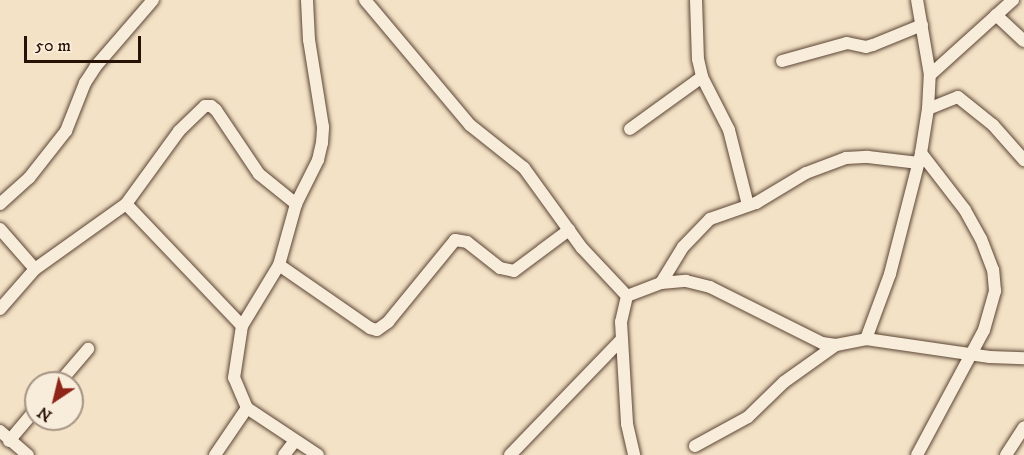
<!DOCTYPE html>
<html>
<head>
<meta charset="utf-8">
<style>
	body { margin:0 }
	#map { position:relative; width:1024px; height:455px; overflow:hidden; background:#f4e2c6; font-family:"IM FELL DW Pica",serif }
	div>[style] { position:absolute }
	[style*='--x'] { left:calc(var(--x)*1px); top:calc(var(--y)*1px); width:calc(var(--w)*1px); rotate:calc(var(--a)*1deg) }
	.roads { filter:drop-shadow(0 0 2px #5b4535) drop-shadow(0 0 2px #5b4535) }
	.street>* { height:12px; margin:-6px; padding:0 6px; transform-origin:6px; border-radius:6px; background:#f8ecda }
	span { translate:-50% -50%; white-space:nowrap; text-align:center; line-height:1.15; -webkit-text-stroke:5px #f8ecda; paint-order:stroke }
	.north { position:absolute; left:24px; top:371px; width:60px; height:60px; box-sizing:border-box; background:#f8ecda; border:2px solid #a59485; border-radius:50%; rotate:215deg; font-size:16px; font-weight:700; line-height:24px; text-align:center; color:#281105 }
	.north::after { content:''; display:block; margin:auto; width:21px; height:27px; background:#8f2418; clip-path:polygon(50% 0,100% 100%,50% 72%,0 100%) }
	.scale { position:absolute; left:24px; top:36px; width:117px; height:27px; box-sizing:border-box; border:3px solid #281105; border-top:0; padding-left:8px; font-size:18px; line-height:21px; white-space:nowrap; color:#281105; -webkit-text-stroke:4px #f8ecda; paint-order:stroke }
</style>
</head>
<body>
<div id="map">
	<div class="roads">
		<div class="street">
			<i style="--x:365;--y:0;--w:163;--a:50"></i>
			<i style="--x:470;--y:125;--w:69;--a:38.5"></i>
			<i style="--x:524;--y:168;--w:99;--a:54.1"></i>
			<i style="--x:582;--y:248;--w:66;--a:46.8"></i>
			<i style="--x:627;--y:296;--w:36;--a:-21"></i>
			<i style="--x:661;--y:283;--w:25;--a:-5"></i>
			<i style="--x:686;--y:281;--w:25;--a:14"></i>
			<i style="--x:710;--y:287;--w:125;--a:26.6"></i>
			<i style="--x:822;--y:343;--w:14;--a:8"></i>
			<i style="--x:836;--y:345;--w:31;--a:-11"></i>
			<i style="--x:866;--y:339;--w:125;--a:8.3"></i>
			<i style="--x:990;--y:357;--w:34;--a:2"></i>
			<i style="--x:696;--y:0;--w:59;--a:88.1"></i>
			<i style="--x:698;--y:59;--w:18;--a:77"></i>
			<i style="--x:702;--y:77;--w:59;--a:63"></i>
			<i style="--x:729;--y:130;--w:77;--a:75.8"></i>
			<i style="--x:996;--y:15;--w:38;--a:43"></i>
			<i style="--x:782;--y:61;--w:67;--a:-15.5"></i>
			<i style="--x:847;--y:43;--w:19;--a:12"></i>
			<i style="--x:866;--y:47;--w:7;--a:-16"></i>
			<i style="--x:873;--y:45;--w:53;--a:-22.2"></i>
			<i style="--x:930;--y:75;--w:112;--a:-42.1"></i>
			<i style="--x:928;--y:109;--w:32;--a:-22"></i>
			<i style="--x:958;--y:97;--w:45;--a:38.7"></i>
			<i style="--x:993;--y:125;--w:47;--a:48.5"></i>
			<i style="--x:630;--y:129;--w:89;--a:-35.8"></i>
			<i style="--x:0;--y:204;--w:39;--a:-42"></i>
			<i style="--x:29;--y:178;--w:60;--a:-51.8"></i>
			<i style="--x:66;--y:131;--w:52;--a:-68.4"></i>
			<i style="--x:85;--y:83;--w:20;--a:-57"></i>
			<i style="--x:96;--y:66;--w:87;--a:-49.2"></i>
			<i style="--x:126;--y:204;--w:168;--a:46.4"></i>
			<i style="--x:0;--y:229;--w:53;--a:48.8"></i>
			<i style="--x:279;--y:265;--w:111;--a:34.7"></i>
			<i style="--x:370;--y:328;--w:7;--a:16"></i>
			<i style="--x:377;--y:330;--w:14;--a:-36"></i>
			<i style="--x:388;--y:322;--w:106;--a:-50.7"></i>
			<i style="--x:455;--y:240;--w:12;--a:9"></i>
			<i style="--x:467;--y:242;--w:42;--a:38.2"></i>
			<i style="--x:500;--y:268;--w:14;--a:12"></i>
			<i style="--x:514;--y:271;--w:69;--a:-36.7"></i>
			<i style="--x:661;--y:283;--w:42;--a:-58.6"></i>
			<i style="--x:683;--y:247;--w:39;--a:-46"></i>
			<i style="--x:710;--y:219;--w:49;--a:-19.2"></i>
			<i style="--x:756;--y:203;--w:58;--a:-31"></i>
			<i style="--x:806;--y:173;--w:43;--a:-20.6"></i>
			<i style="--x:846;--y:158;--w:22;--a:-3"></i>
			<i style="--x:868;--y:157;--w:51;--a:6.7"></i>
			<i style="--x:627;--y:296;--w:27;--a:103"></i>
			<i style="--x:621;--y:322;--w:102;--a:86.6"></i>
			<i style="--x:627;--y:424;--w:32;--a:77"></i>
			<i style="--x:0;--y:309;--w:53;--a:-48.8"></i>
			<i style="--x:35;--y:269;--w:112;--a:-35.5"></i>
			<i style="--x:126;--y:204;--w:90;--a:-54"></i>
			<i style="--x:179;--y:131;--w:36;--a:-44"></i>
			<i style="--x:205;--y:106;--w:6;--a:0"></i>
			<i style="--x:211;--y:106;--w:6;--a:39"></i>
			<i style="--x:216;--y:110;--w:77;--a:56.1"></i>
			<i style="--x:259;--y:174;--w:48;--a:39"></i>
			<i style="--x:866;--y:339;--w:69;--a:-69.7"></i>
			<i style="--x:890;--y:274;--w:125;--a:-75.6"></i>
			<i style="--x:921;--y:153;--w:45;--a:-81"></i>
			<i style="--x:928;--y:109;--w:34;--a:-87"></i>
			<i style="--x:930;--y:75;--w:76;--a:-99.8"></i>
			<i style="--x:59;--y:383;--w:45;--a:-49.5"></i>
			<i style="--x:247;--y:408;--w:85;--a:33.5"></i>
			<i style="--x:0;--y:431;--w:37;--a:41"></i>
			<i style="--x:9;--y:441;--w:42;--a:-49.8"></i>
			<i style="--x:695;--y:446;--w:60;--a:-28.7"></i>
			<i style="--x:748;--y:417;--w:50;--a:-44.2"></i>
			<i style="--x:784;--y:382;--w:64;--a:-35.4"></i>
			<i style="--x:215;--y:455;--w:57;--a:-55.8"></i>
			<i style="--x:247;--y:408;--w:33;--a:-113"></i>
			<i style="--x:234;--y:378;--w:53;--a:-81.3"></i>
			<i style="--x:242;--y:326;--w:71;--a:-58.8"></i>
			<i style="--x:279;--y:265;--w:63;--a:-74.4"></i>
			<i style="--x:296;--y:204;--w:49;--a:-63.4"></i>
			<i style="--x:318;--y:160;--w:17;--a:-77"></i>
			<i style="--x:322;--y:143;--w:16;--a:-86"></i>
			<i style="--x:323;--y:127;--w:88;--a:-99.1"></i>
			<i style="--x:309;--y:40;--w:40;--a:-92.9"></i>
			<i style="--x:284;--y:455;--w:18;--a:-52"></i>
			<i style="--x:510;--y:455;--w:161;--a:-46"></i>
			<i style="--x:917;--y:455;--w:142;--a:-61.8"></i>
			<i style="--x:984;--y:330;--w:41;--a:-74.2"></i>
			<i style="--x:995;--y:291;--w:21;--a:-95"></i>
			<i style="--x:993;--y:270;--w:33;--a:-111"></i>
			<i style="--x:981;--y:239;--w:33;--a:-119"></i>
			<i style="--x:965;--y:210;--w:72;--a:-127.7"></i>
			<i style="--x:1006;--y:455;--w:33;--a:-57"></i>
		</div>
	</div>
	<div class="north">N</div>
	<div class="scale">50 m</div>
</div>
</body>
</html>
